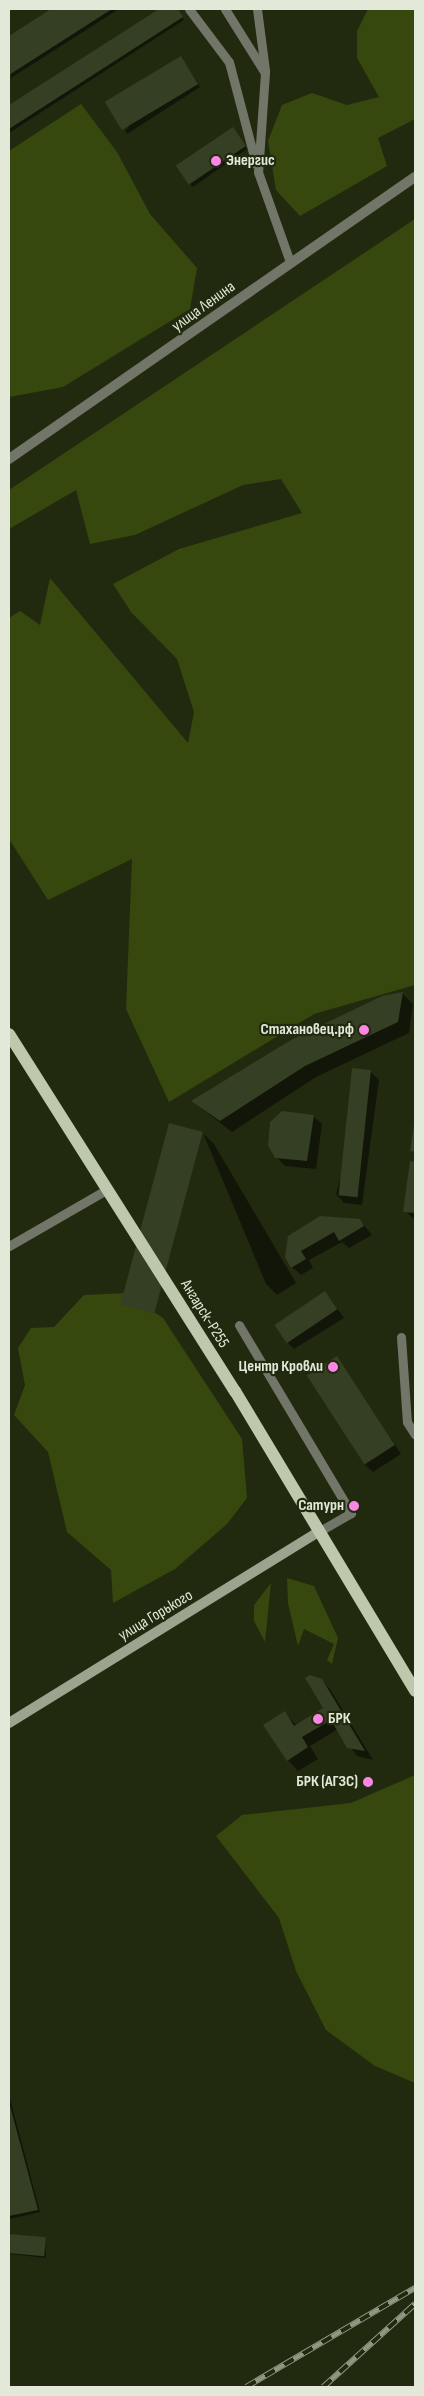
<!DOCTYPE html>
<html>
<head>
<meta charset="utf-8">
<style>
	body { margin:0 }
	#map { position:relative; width:424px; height:2396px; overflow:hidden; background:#212a0f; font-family:"Sofia Sans Condensed",sans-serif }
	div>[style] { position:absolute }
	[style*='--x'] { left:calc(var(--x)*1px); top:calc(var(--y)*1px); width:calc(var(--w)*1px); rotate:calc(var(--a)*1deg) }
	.green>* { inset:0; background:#37480e }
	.shadow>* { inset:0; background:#0007 }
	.building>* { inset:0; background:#353f24; transform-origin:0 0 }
	.lane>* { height:9px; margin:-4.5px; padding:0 4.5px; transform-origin:4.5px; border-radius:4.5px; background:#717669 }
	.street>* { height:10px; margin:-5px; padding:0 5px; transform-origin:5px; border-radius:5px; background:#717669 }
	.secondary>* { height:10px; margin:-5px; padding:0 5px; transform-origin:5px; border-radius:5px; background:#9ca48f }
	.primary>* { height:12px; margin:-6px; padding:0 6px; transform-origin:6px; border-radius:6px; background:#bdc8ac }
	.rail>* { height:5.5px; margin-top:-2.75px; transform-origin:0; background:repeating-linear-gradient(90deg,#212a0f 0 11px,#909884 0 22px); box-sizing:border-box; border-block:1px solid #909884 }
	.dots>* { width:14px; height:14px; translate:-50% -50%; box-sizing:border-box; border:2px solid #212a0f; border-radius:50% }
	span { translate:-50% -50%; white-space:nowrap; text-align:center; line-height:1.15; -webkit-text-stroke:4.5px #212a0f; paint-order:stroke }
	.poi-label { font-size:16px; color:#e2e9d9; font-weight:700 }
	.left { translate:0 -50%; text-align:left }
	.right { translate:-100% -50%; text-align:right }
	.street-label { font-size:16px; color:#e2e9d9 }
	.frame { position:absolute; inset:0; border:10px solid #e2e9d9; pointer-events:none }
</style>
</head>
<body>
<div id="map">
	<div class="green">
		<i style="clip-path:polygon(368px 9px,415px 9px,415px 119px,378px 138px,387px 166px,300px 216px,276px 190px,268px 141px,282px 105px,312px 93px,347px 105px,379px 97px,357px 58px,357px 31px)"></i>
		<i style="clip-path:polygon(81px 104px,117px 152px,150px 214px,197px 268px,190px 309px,63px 387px,9px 397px,9px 151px)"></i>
		<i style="clip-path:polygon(415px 219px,415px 985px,314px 1014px,169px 1102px,126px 1009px,132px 859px,48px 900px,9px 839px,9px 618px,20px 611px,40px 625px,50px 578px,188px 743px,194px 712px,177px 659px,131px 612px,113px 584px,179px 549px,302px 513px,281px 479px,243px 485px,135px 535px,90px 544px,76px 490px,9px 529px,9px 490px)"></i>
		<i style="clip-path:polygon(126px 1293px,163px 1318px,242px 1439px,247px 1498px,227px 1524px,175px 1569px,113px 1603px,111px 1570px,67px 1532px,48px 1452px,14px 1415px,25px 1385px,18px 1348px,31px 1328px,54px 1327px,84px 1295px)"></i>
		<i style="clip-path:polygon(287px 1578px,314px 1586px,338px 1638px,332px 1664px,327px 1660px,334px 1644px,304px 1629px,298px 1646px,288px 1603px)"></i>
		<i style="clip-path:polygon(271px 1583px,265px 1642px,254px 1621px,254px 1605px)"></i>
		<i style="clip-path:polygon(415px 1775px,415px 2083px,375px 2066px,326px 2030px,296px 1971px,279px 1918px,216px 1836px,242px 1815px,351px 1803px)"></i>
	</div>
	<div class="shadow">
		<i style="clip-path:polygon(54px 9px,119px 9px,11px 78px,9px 37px)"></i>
		<i style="clip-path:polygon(162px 9px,178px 9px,184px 20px,9px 133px,9px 107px)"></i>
		<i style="clip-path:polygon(183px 61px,200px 87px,127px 134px,125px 131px)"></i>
		<i style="clip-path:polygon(235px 132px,247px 149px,193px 187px,190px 184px)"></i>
		<i style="clip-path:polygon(402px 993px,413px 1004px,409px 1033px,316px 1077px,232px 1132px,193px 1102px)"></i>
		<i style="clip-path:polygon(370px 1071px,379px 1080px,362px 1205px,344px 1203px,336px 1194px)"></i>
		<i style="clip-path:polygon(313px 1116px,322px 1124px,316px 1169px,285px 1166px,276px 1157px)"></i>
		<i style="clip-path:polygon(203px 1133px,214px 1144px,296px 1283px,277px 1295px,266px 1284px)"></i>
		<i style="clip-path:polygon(411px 1162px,415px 1163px,415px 1220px,405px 1211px)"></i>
		<i style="clip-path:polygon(360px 1220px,372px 1235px,349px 1248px,342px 1242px,309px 1260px,313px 1268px,301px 1275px,292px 1267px,290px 1237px)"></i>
		<i style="clip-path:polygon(325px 1292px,344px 1318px,294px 1349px,286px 1341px)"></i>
		<i style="clip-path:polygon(337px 1357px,401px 1454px,373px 1472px,364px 1464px)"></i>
		<i style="clip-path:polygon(321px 1680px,330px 1689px,373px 1760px,357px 1756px,338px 1729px,310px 1746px,318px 1759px,298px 1771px,288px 1760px,285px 1713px,297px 1726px,325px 1709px)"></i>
		<i style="clip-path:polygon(9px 2095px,40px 2212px,10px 2219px,9px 2217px)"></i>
		<i style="clip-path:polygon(9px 2235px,45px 2238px,46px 2258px,9px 2254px)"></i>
	</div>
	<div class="building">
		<i style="clip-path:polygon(51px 9px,112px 9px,9px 75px,9px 36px)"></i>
		<i style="clip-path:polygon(159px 9px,178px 9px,183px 17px,9px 129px,9px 105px)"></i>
		<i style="left:181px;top:56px;width:33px;height:89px;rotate:59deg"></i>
		<i style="left:233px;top:127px;width:23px;height:69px;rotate:56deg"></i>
		<i style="clip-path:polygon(403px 992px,398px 1022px,305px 1066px,220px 1121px,191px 1101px,291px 1040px,382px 996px)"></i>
		<i style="left:352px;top:1068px;width:19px;height:128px;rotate:6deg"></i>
		<i style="clip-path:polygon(282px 1111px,314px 1115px,307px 1161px,275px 1158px,268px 1145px,270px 1122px)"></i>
		<i style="left:169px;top:1123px;width:35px;height:188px;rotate:15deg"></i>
		<i style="clip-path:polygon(414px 1124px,415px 1124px,415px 1152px,410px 1151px)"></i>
		<i style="clip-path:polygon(410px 1161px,415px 1162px,415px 1213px,403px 1212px)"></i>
		<i style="clip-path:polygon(320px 1216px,360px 1219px,364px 1226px,339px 1241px,334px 1232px,301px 1251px,306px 1259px,291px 1268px,285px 1257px,288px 1236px)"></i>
		<i style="left:325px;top:1291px;width:22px;height:61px;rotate:56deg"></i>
		<i style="left:337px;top:1356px;width:106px;height:36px;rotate:57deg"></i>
		<i style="clip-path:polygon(310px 1675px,322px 1679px,365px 1751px,347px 1748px,331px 1720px,302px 1737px,308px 1747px,287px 1761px,263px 1725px,285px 1711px,294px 1726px,323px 1708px,305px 1678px)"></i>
		<i style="clip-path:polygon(9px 2102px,38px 2210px,9px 2216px)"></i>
		<i style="left:9px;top:2234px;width:37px;height:19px;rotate:5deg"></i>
	</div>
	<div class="lane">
		<i style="--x:189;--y:9;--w:66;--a:53"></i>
		<i style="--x:229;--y:62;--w:106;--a:75.2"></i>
		<i style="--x:225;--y:9;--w:75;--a:58"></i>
		<i style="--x:265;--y:73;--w:99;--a:94"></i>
		<i style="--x:258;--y:172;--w:96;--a:70.4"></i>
		<i style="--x:257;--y:9;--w:62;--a:82.5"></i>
		<i style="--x:9;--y:1246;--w:112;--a:-30"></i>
		<i style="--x:239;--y:1325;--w:219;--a:59.2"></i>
		<i style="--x:351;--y:1513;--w:39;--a:150"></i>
		<i style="--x:401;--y:1337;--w:85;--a:86"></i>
		<i style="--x:407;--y:1422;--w:15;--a:58"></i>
	</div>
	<div class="street">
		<i style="--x:9;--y:459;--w:494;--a:-34.8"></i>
	</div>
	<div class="secondary">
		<i style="--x:9;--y:1723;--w:362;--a:-31.7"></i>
	</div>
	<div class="primary">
		<i style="--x:9;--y:1034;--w:423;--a:57.7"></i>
		<i style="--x:235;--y:1391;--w:350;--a:59"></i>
	</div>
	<div class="rail">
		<i style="--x:246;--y:2387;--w:196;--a:-30.4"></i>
		<i style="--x:323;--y:2387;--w:124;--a:-42.1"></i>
	</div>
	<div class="dots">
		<i style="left:216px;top:161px;background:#fc86e4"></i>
		<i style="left:364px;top:1030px;background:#fc86e4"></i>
		<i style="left:333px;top:1367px;background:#fc86e4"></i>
		<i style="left:354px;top:1506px;background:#fc86e4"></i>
		<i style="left:318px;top:1719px;background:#fc86e4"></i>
		<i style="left:368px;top:1782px;background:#fc86e4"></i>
	</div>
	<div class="poi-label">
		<span class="left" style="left:226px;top:161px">Энергис</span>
		<span class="right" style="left:354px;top:1030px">Стахановец.рф</span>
		<span class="right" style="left:323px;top:1367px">Центр Кровли</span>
		<span class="right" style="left:344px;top:1506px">Сатурн</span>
		<span class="left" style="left:328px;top:1719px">БРК</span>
		<span class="right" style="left:358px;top:1782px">БРК (АГЗС)</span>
	</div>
	<div class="street-label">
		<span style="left:204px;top:307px;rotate:-36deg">улица Ленина</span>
		<span style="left:204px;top:1314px;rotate:58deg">Ангарск-Р255</span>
		<span style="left:156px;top:1616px;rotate:-31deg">улица Горького</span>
	</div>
	<div class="frame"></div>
</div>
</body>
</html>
